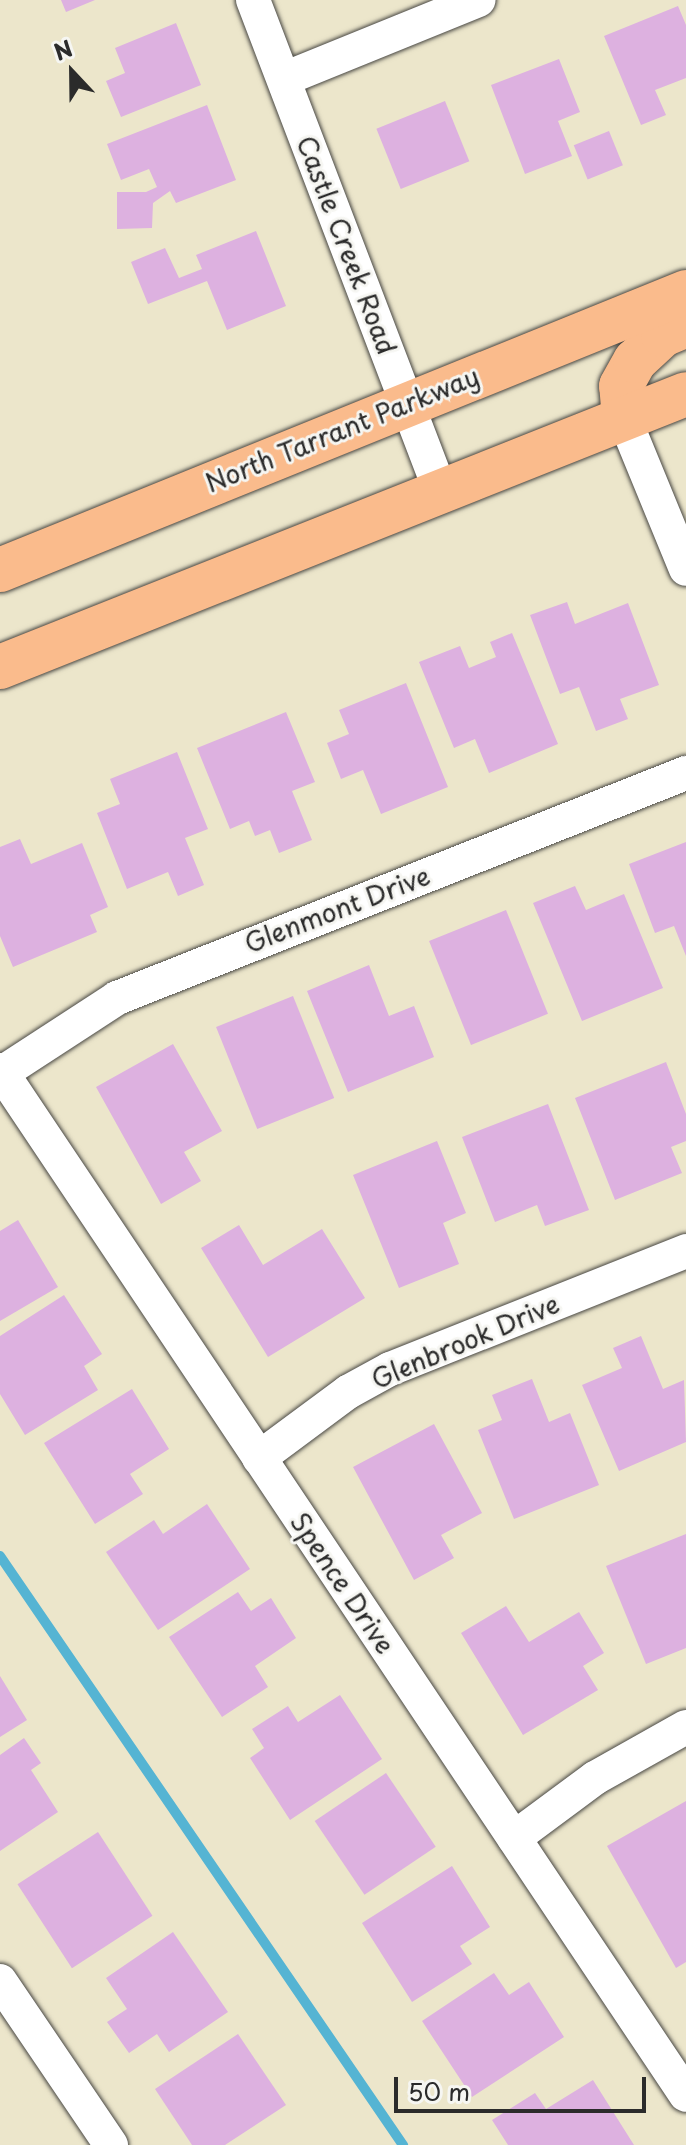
<!DOCTYPE html>
<html>
<head>
<meta charset="utf-8">
<style>
	body { margin:0 }
	#map { position:relative; width:686px; height:2145px; overflow:hidden; background:#ece6cb; font-family:"Playpen Sans",sans-serif }
	div>[style] { position:absolute }
	[style*='--x'] { left:calc(var(--x)*1px); top:calc(var(--y)*1px); width:calc(var(--w)*1px); rotate:calc(var(--a)*1deg) }
	.stream>* { height:10px; margin:-5px; padding:0 5px; transform-origin:5px; border-radius:5px; background:#55b4d3 }
	.building>* { inset:0; background:#ddb1e0; transform-origin:0 0 }
	.roads { filter:drop-shadow(0 0 2px #484743) drop-shadow(0 0 2px #484743) }
	.minor>* { height:34px; margin:-17px; padding:0 17px; transform-origin:17px; border-radius:17px; background:#fff }
	.primary>* { height:44px; margin:-22px; padding:0 22px; transform-origin:22px; border-radius:22px; background:#fabb8c }
	span { translate:-50% -50%; white-space:nowrap; text-align:center; line-height:1.15; -webkit-text-stroke:6px #f6f6f2; paint-order:stroke }
	.street-label { font-size:26px; color:#2b2b2b }
	.north { position:absolute; left:32px; top:32px; width:80px; height:80px; -webkit-text-stroke:6px #f6f6f2; paint-order:stroke; rotate:338deg; font-size:22px; font-weight:700; line-height:32px; text-align:center; color:#2b2b2b }
	.north::after { content:''; display:block; margin:auto; width:28px; height:36px; background:#2b2b2b; clip-path:polygon(50% 0,100% 100%,50% 72%,0 100%) }
	.scale { position:absolute; left:394px; top:2077px; width:252px; height:36px; box-sizing:border-box; border:4px solid #2b2b2b; border-top:0; padding-left:10px; font-size:24px; line-height:28px; white-space:nowrap; color:#2b2b2b; -webkit-text-stroke:6px #f6f6f2; paint-order:stroke }
</style>
</head>
<body>
<div id="map">
	<div class="stream">
		<i style="--x:0;--y:1556;--w:714;--a:55.62"></i>
	</div>
	<div class="building">
		<i style="clip-path:polygon(61px 0,95px 0,66px 12px)"></i>
		<i style="clip-path:polygon(678px 6px,686px 25px,686px 78px,655px 90px,666px 115px,641px 125px,604px 36px)"></i>
		<i style="clip-path:polygon(176px 23px,201px 85px,121px 117px,106px 81px,125px 73px,115px 48px)"></i>
		<i style="clip-path:polygon(559px 59px,580px 112px,558px 121px,572px 156px,525px 174px,491px 85px)"></i>
		<i style="left:445px;top:101px;width:65px;height:74px;rotate:68deg"></i>
		<i style="clip-path:polygon(207px 105px,236px 180px,176px 203px,170px 191px,153px 203px,152px 228px,117px 229px,117px 192px,146px 192px,157px 187px,149px 169px,121px 180px,107px 144px)"></i>
		<i style="left:609px;top:131px;width:37px;height:38px;rotate:68deg"></i>
		<i style="clip-path:polygon(256px 231px,286px 306px,227px 330px,207px 281px,148px 304px,131px 262px,165px 248px,179px 278px,202px 269px,196px 255px)"></i>
		<i style="clip-path:polygon(567px 602px,575px 624px,628px 603px,659px 685px,620px 699px,628px 719px,596px 731px,579px 687px,560px 694px,530px 615px)"></i>
		<i style="clip-path:polygon(512px 633px,558px 744px,489px 773px,475px 739px,454px 748px,419px 662px,460px 646px,469px 668px,496px 657px,490px 642px)"></i>
		<i style="clip-path:polygon(406px 683px,448px 787px,381px 814px,363px 770px,341px 779px,327px 743px,349px 734px,339px 710px)"></i>
		<i style="clip-path:polygon(286px 712px,315px 782px,292px 791px,312px 840px,279px 853px,270px 830px,255px 836px,249px 821px,230px 829px,197px 748px)"></i>
		<i style="clip-path:polygon(177px 752px,208px 829px,185px 838px,204px 885px,178px 896px,168px 872px,127px 889px,97px 813px,120px 804px,110px 779px)"></i>
		<i style="clip-path:polygon(20px 839px,31px 864px,82px 843px,108px 907px,90px 915px,97px 932px,13px 967px,0 936px,0 847px)"></i>
		<i style="clip-path:polygon(686px 842px,686px 956px,674px 926px,655px 933px,629px 864px)"></i>
		<i style="clip-path:polygon(575px 886px,586px 910px,624px 894px,663px 988px,582px 1021px,533px 903px)"></i>
		<i style="left:506px;top:910px;width:112px;height:83px;rotate:68deg"></i>
		<i style="clip-path:polygon(369px 965px,389px 1016px,414px 1006px,434px 1057px,348px 1092px,307px 991px)"></i>
		<i style="left:293px;top:996px;width:110px;height:83px;rotate:68deg"></i>
		<i style="clip-path:polygon(173px 1044px,222px 1131px,184px 1152px,201px 1181px,161px 1204px,96px 1087px)"></i>
		<i style="clip-path:polygon(666px 1062px,686px 1114px,686px 1141px,671px 1147px,682px 1173px,615px 1200px,575px 1098px)"></i>
		<i style="clip-path:polygon(548px 1104px,589px 1210px,545px 1226px,537px 1205px,495px 1222px,462px 1137px)"></i>
		<i style="clip-path:polygon(437px 1141px,466px 1213px,443px 1223px,459px 1264px,399px 1288px,353px 1175px)"></i>
		<i style="clip-path:polygon(18px 1220px,58px 1287px,0 1321px,0 1231px)"></i>
		<i style="clip-path:polygon(239px 1225px,263px 1265px,322px 1229px,365px 1298px,268px 1357px,201px 1248px)"></i>
		<i style="clip-path:polygon(64px 1295px,102px 1354px,84px 1366px,98px 1390px,25px 1435px,0 1394px,0 1336px)"></i>
		<i style="clip-path:polygon(641px 1336px,663px 1389px,684px 1380px,686px 1442px,619px 1471px,582px 1385px,622px 1368px,613px 1348px)"></i>
		<i style="clip-path:polygon(532px 1379px,549px 1422px,570px 1413px,599px 1485px,514px 1519px,478px 1430px,502px 1420px,492px 1395px)"></i>
		<i style="clip-path:polygon(132px 1389px,169px 1449px,130px 1474px,143px 1494px,95px 1524px,44px 1443px)"></i>
		<i style="clip-path:polygon(434px 1424px,482px 1513px,441px 1535px,454px 1558px,414px 1580px,353px 1467px)"></i>
		<i style="clip-path:polygon(207px 1504px,250px 1569px,158px 1630px,106px 1552px,154px 1520px,163px 1534px)"></i>
		<i style="clip-path:polygon(686px 1534px,686px 1648px,646px 1664px,606px 1566px)"></i>
		<i style="clip-path:polygon(238px 1592px,251px 1611px,271px 1598px,296px 1638px,255px 1666px,268px 1687px,222px 1717px,169px 1637px)"></i>
		<i style="clip-path:polygon(506px 1606px,529px 1642px,579px 1612px,604px 1653px,583px 1666px,598px 1690px,523px 1735px,461px 1633px)"></i>
		<i style="clip-path:polygon(0 1676px,27px 1720px,0 1737px)"></i>
		<i style="clip-path:polygon(340px 1695px,382px 1759px,290px 1820px,250px 1758px,264px 1748px,252px 1729px,288px 1706px,298px 1722px)"></i>
		<i style="clip-path:polygon(24px 1738px,41px 1763px,31px 1770px,58px 1812px,0 1851px,0 1755px)"></i>
		<i style="left:386px;top:1773px;width:89px;height:86px;rotate:56deg"></i>
		<i style="clip-path:polygon(686px 1801px,686px 1962px,676px 1968px,607px 1846px)"></i>
		<i style="left:98px;top:1832px;width:100px;height:96px;rotate:57deg"></i>
		<i style="clip-path:polygon(452px 1866px,490px 1927px,460px 1946px,472px 1964px,412px 2002px,362px 1923px)"></i>
		<i style="clip-path:polygon(173px 1932px,228px 2012px,169px 2052px,157px 2034px,129px 2053px,107px 2022px,127px 2009px,106px 1978px)"></i>
		<i style="clip-path:polygon(494px 1973px,509px 1995px,529px 1982px,564px 2037px,472px 2097px,422px 2021px)"></i>
		<i style="clip-path:polygon(238px 2034px,286px 2105px,225px 2145px,192px 2145px,155px 2089px)"></i>
		<i style="clip-path:polygon(593px 2080px,634px 2145px,508px 2145px,492px 2120px,535px 2093px,546px 2109px)"></i>
	</div>
	<div class="roads">
		<div class="minor">
			<i style="--x:253;--y:0;--w:524;--a:69.11"></i>
			<i style="--x:284;--y:79;--w:210;--a:-22.1"></i>
			<i style="--x:624;--y:418;--w:163;--a:67.7"></i>
			<i style="--x:0;--y:1070;--w:1233;--a:56.21"></i>
			<i style="--x:2;--y:1073;--w:137;--a:-33.1"></i>
			<i style="--x:117;--y:998;--w:612;--a:-21.58"></i>
			<i style="--x:259;--y:1458;--w:111;--a:-36.6"></i>
			<i style="--x:348;--y:1392;--w:48;--a:-28.7"></i>
			<i style="--x:390;--y:1369;--w:319;--a:-21.7"></i>
			<i style="--x:514;--y:1838;--w:101;--a:-36.5"></i>
			<i style="--x:595;--y:1778;--w:104;--a:-29.3"></i>
			<i style="--x:0;--y:1981;--w:198;--a:55.9"></i>
		</div>
		<div class="primary">
			<i style="--x:624;--y:418;--w:32;--a:-95"></i>
			<i style="--x:621;--y:386;--w:29;--a:-61"></i>
			<i style="--x:635;--y:361;--w:38;--a:-43"></i>
			<i style="--x:663;--y:335;--w:25;--a:-23"></i>
			<i style="--x:0;--y:570;--w:740;--a:-22.06"></i>
			<i style="--x:0;--y:667;--w:738;--a:-21.7"></i>
		</div>
	</div>
	<div class="street-label">
		<span style="left:347px;top:245px;rotate:69deg">Castle Creek Road</span>
		<span style="left:342px;top:429px;rotate:-22deg">North Tarrant Parkway</span>
		<span style="left:337px;top:909px;rotate:-21deg">Glenmont Drive</span>
		<span style="left:465px;top:1341px;rotate:-23deg">Glenbrook Drive</span>
		<span style="left:343px;top:1583px;rotate:56deg">Spence Drive</span>
	</div>
	<div class="north">N</div>
	<div class="scale">50 m</div>
</div>
</body>
</html>
